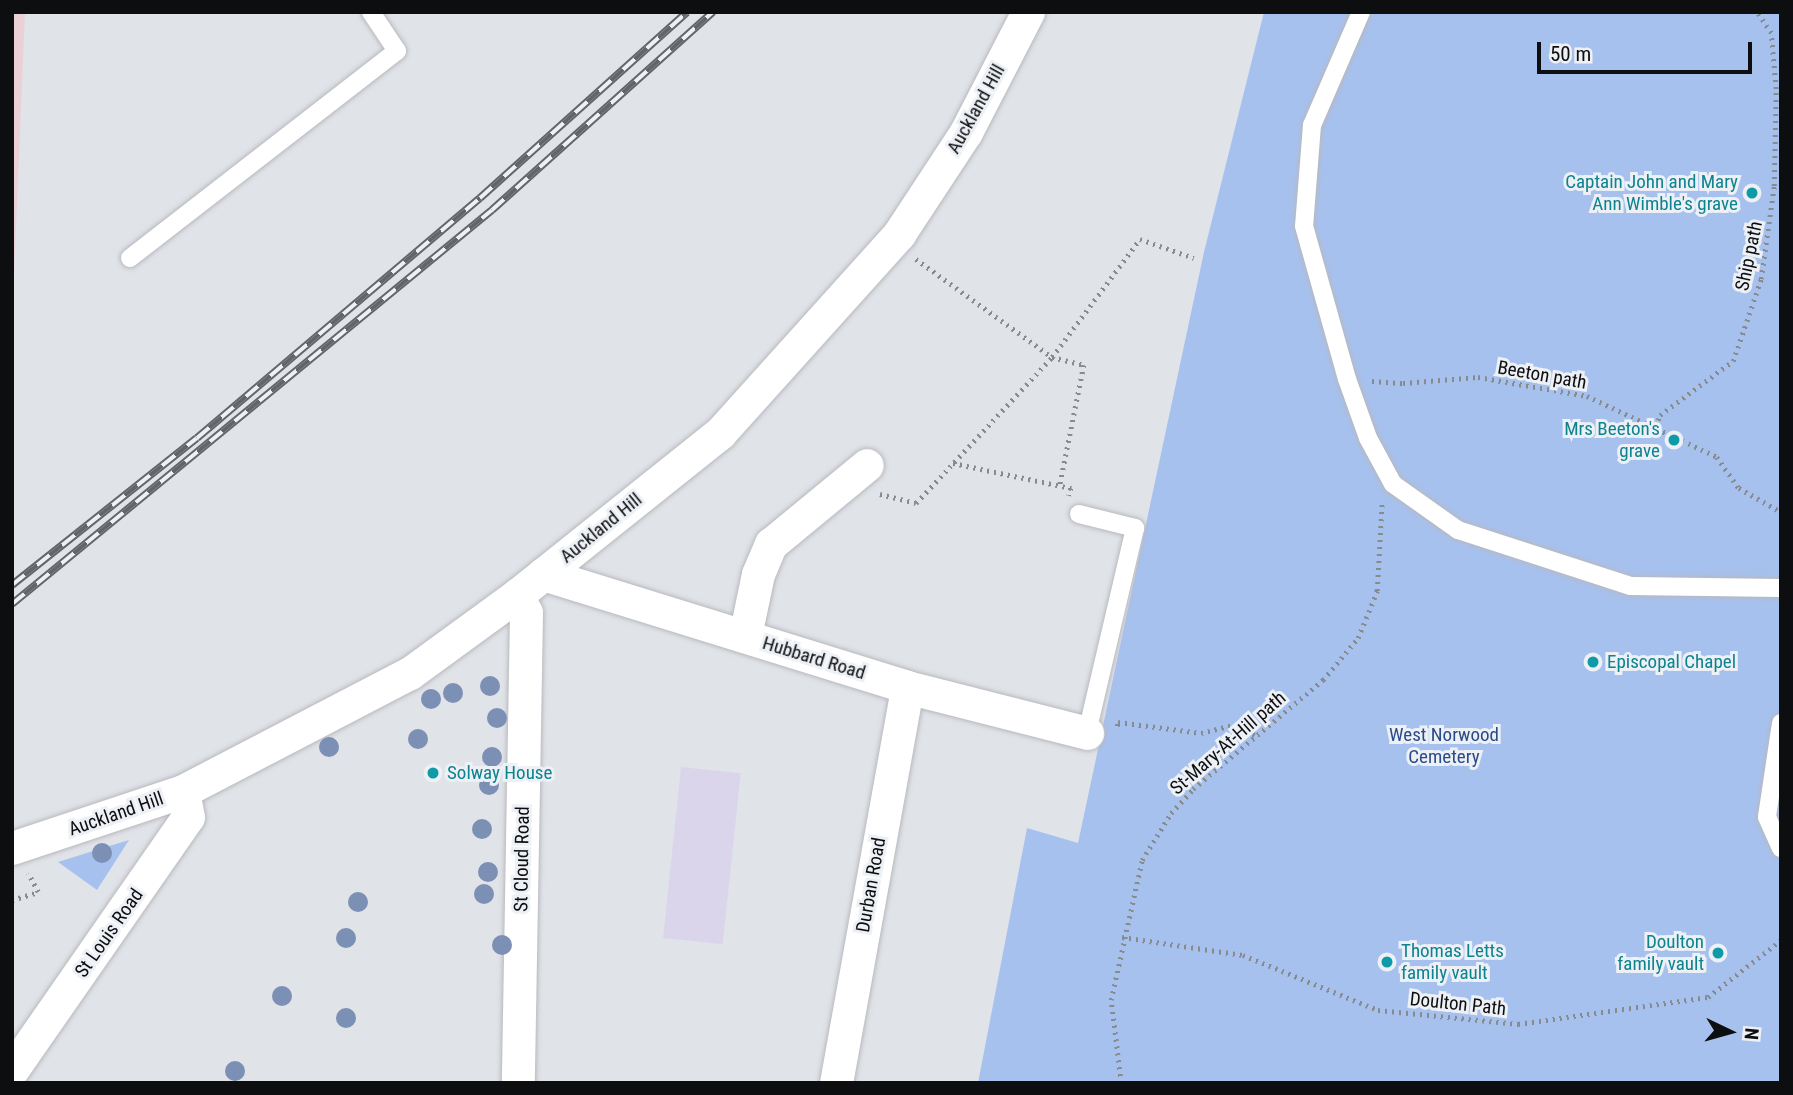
<!DOCTYPE html>
<html>
<head>
<meta charset="utf-8">
<style>
	body { margin:0 }
	#map { position:relative; width:1793px; height:1095px; overflow:hidden; background:#e0e3e8; font-family:"Roboto Condensed",sans-serif }
	div>[style] { position:absolute }
	[style*='--x'] { left:calc(var(--x)*1px); top:calc(var(--y)*1px); width:calc(var(--w)*1px); rotate:calc(var(--a)*1deg) }
	.industrial>* { inset:0; background:#dbd5eb; transform-origin:0 0 }
	.education>* { inset:0; background:#ebd1d6 }
	.green>* { inset:0; background:#a7c1ef }
	.path>* { height:4.5px; margin-top:-2.25px; transform-origin:0; background:repeating-linear-gradient(90deg,#888b8e 0 2px,transparent 0 7px) }
	.roads { filter:drop-shadow(0 0 2px #b7b9be) drop-shadow(0 0 2px #b7b9be) }
	.lane>* { height:18px; margin:-9px; padding:0 9px; transform-origin:9px; border-radius:9px; background:#fff }
	.street>* { height:33px; margin:-16.5px; padding:0 16.5px; transform-origin:16.5px; border-radius:16.5px; background:#fff }
	.rail>* { height:8px; margin-top:-4px; transform-origin:0; background:repeating-linear-gradient(90deg,#edf0f5 0 16px,#636568 0 32px); box-sizing:border-box; border-block:2px solid #636568 }
	.trees>* { width:20px; height:20px; margin:-10px; border-radius:50%; background:#7c8fb4 }
	.dots>* { width:19px; height:19px; translate:-50% -50%; box-sizing:border-box; border:4px solid #edf0f5; border-radius:50% }
	span { translate:-50% -50%; white-space:nowrap; text-align:center; line-height:1.15; -webkit-text-stroke:6px #edf0f5; paint-order:stroke }
	.street-label { font-size:19px; color:#0d0e10 }
	.culture-label { font-size:19px; color:#0d838f }
	.right { translate:-100% -50%; text-align:right }
	.left { translate:0 -50%; text-align:left }
	.park-label { font-size:19px; color:#2a4b89 }
	.frame { position:absolute; inset:0; border:14px solid #0d0e10; pointer-events:none }
	.north { position:absolute; left:1695px; top:997px; width:70px; height:70px; -webkit-text-stroke:5px #edf0f5; paint-order:stroke; rotate:95deg; font-size:19px; font-weight:700; line-height:28px; text-align:center; color:#0d0e10 }
	.north::after { content:''; display:block; margin:auto; width:24px; height:32px; background:#0d0e10; clip-path:polygon(50% 0,100% 100%,50% 72%,0 100%) }
	.scale { position:absolute; left:1537px; top:42px; width:215px; height:32px; box-sizing:border-box; border:4px solid #0d0e10; border-top:0; padding-left:9px; font-size:21px; line-height:24px; white-space:nowrap; color:#0d0e10; -webkit-text-stroke:5px #edf0f5; paint-order:stroke }
</style>
</head>
<body>
<div id="map">
	<div class="industrial">
		<i style="left:681px;top:767px;width:60px;height:172px;rotate:6deg"></i>
	</div>
	<div class="education">
		<i style="clip-path:polygon(12px 12px,25px 12px,12px 323px)"></i>
	</div>
	<div class="green">
		<i style="clip-path:polygon(1264px 12px,1781px 12px,1781px 1083px,978px 1083px,1027px 828px,1078px 843px,1204px 252px)"></i>
		<i style="clip-path:polygon(129px 840px,97px 890px,58px 862px,93px 851px)"></i>
	</div>
	<div class="path">
		<i style="--x:916;--y:259;--w:168;--a:35.8"></i>
		<i style="--x:1052;--y:357;--w:147;--a:-53.3"></i>
		<i style="--x:1140;--y:239;--w:57;--a:19.4"></i>
		<i style="--x:1372;--y:381;--w:31;--a:4"></i>
		<i style="--x:1403;--y:383;--w:75;--a:-4.6"></i>
		<i style="--x:1478;--y:377;--w:111;--a:9.9"></i>
		<i style="--x:1587;--y:396;--w:144;--a:25.1"></i>
		<i style="--x:1717;--y:457;--w:38;--a:55"></i>
		<i style="--x:1739;--y:488;--w:48;--a:29.7"></i>
		<i style="--x:1656;--y:427;--w:13;--a:-72"></i>
		<i style="--x:1660;--y:415;--w:91;--a:-36.5"></i>
		<i style="--x:1733;--y:361;--w:87;--a:-71.1"></i>
		<i style="--x:1761;--y:279;--w:94;--a:-82"></i>
		<i style="--x:1774;--y:186;--w:97;--a:-88.8"></i>
		<i style="--x:1776;--y:89;--w:56;--a:-95.1"></i>
		<i style="--x:1771;--y:33;--w:25;--a:-124"></i>
		<i style="--x:953;--y:463;--w:121;--a:12"></i>
		<i style="--x:1071;--y:488;--w:8;--a:104"></i>
		<i style="--x:880;--y:494;--w:37;--a:14"></i>
		<i style="--x:916;--y:503;--w:200;--a:-47"></i>
		<i style="--x:1052;--y:357;--w:33;--a:14"></i>
		<i style="--x:1084;--y:365;--w:122;--a:101.3"></i>
		<i style="--x:1117;--y:726;--w:4;--a:-76"></i>
		<i style="--x:1118;--y:722;--w:84;--a:7.5"></i>
		<i style="--x:1201;--y:733;--w:34;--a:-14"></i>
		<i style="--x:1234;--y:725;--w:23;--a:25"></i>
		<i style="--x:12;--y:900;--w:27;--a:-17"></i>
		<i style="--x:38;--y:892;--w:21;--a:-118"></i>
		<i style="--x:1122;--y:937;--w:122;--a:8.5"></i>
		<i style="--x:1243;--y:955;--w:146;--a:22.2"></i>
		<i style="--x:1378;--y:1010;--w:141;--a:5.7"></i>
		<i style="--x:1518;--y:1024;--w:192;--a:-8.1"></i>
		<i style="--x:1708;--y:997;--w:93;--a:-38"></i>
		<i style="--x:1121;--y:1083;--w:84;--a:-96.9"></i>
		<i style="--x:1111;--y:1000;--w:143;--a:-77.5"></i>
		<i style="--x:1142;--y:860;--w:55;--a:-58.3"></i>
		<i style="--x:1171;--y:813;--w:33;--a:-47"></i>
		<i style="--x:1193;--y:789;--w:170;--a:-40"></i>
		<i style="--x:1323;--y:680;--w:55;--a:-50.2"></i>
		<i style="--x:1358;--y:638;--w:51;--a:-68"></i>
		<i style="--x:1377;--y:591;--w:89;--a:-86.8"></i>
	</div>
	<div class="roads">
		<div class="lane">
			<i style="--x:1361;--y:12;--w:123;--a:113.4"></i>
			<i style="--x:1312;--y:125;--w:101;--a:94.5"></i>
			<i style="--x:1304;--y:226;--w:159;--a:74.3"></i>
			<i style="--x:1347;--y:379;--w:63;--a:70.4"></i>
			<i style="--x:1368;--y:438;--w:52;--a:61.5"></i>
			<i style="--x:1393;--y:484;--w:80;--a:35.3"></i>
			<i style="--x:1458;--y:530;--w:181;--a:18"></i>
			<i style="--x:1630;--y:586;--w:151;--a:0.8"></i>
			<i style="--x:130;--y:258;--w:338;--a:-37.8"></i>
			<i style="--x:397;--y:51;--w:47;--a:-123.7"></i>
			<i style="--x:1079;--y:514;--w:58;--a:14"></i>
			<i style="--x:1135;--y:528;--w:211;--a:103.2"></i>
			<i style="--x:1781;--y:723;--w:95;--a:98.5"></i>
			<i style="--x:1767;--y:817;--w:34;--a:66"></i>
		</div>
		<div class="street">
			<i style="--x:543;--y:574;--w:381;--a:17.2"></i>
			<i style="--x:907;--y:687;--w:186;--a:14.3"></i>
			<i style="--x:517;--y:595;--w:20;--a:63"></i>
			<i style="--x:526;--y:613;--w:470;--a:91"></i>
			<i style="--x:745;--y:636;--w:63;--a:-78.2"></i>
			<i style="--x:758;--y:574;--w:33;--a:-67"></i>
			<i style="--x:771;--y:544;--w:124;--a:-39.5"></i>
			<i style="--x:12;--y:848;--w:180;--a:-18.4"></i>
			<i style="--x:183;--y:791;--w:256;--a:-27.5"></i>
			<i style="--x:410;--y:673;--w:132;--a:-36.1"></i>
			<i style="--x:517;--y:595;--w:260;--a:-38.6"></i>
			<i style="--x:720;--y:433;--w:268;--a:-48"></i>
			<i style="--x:899;--y:234;--w:122;--a:-56.7"></i>
			<i style="--x:966;--y:132;--w:135;--a:-62.7"></i>
			<i style="--x:12;--y:1070;--w:308;--a:-55.2"></i>
			<i style="--x:188;--y:817;--w:26;--a:-101"></i>
			<i style="--x:836;--y:1083;--w:402;--a:-79.8"></i>
		</div>
	</div>
	<div class="rail">
		<i style="--x:12;--y:585;--w:236;--a:-38.5"></i>
		<i style="--x:197;--y:438;--w:371;--a:-40.3"></i>
		<i style="--x:480;--y:198;--w:278;--a:-41.9"></i>
		<i style="--x:12;--y:604;--w:621;--a:-39.38"></i>
		<i style="--x:492;--y:210;--w:297;--a:-41.9"></i>
	</div>
	<div class="trees">
		<i style="left:490px;top:686px"></i>
		<i style="left:453px;top:693px"></i>
		<i style="left:431px;top:699px"></i>
		<i style="left:497px;top:718px"></i>
		<i style="left:418px;top:739px"></i>
		<i style="left:329px;top:747px"></i>
		<i style="left:492px;top:757px"></i>
		<i style="left:489px;top:785px"></i>
		<i style="left:482px;top:829px"></i>
		<i style="left:102px;top:853px"></i>
		<i style="left:488px;top:872px"></i>
		<i style="left:484px;top:894px"></i>
		<i style="left:358px;top:902px"></i>
		<i style="left:346px;top:938px"></i>
		<i style="left:502px;top:945px"></i>
		<i style="left:282px;top:996px"></i>
		<i style="left:346px;top:1018px"></i>
		<i style="left:235px;top:1071px"></i>
	</div>
	<div class="dots">
		<i style="left:1752px;top:193px;background:#0f9aa8"></i>
		<i style="left:1674px;top:440px;background:#0f9aa8"></i>
		<i style="left:1593px;top:662px;background:#0f9aa8"></i>
		<i style="left:433px;top:773px;background:#0f9aa8"></i>
		<i style="left:1718px;top:953px;background:#0f9aa8"></i>
		<i style="left:1387px;top:962px;background:#0f9aa8"></i>
	</div>
	<div class="street-label">
		<span style="left:976px;top:109px;rotate:-61deg">Auckland Hill</span>
		<span style="left:1749px;top:256px;rotate:-78deg">Ship path</span>
		<span style="left:1542px;top:375px;rotate:10deg">Beeton path</span>
		<span style="left:601px;top:528px;rotate:-39deg">Auckland Hill</span>
		<span style="left:814px;top:658px;rotate:17deg">Hubbard Road</span>
		<span style="left:1228px;top:743px;rotate:-41deg">St-Mary-At-Hill path</span>
		<span style="left:116px;top:814px;rotate:-19deg">Auckland Hill</span>
		<span style="left:522px;top:859px;rotate:-89deg">St Cloud Road</span>
		<span style="left:871px;top:885px;rotate:-80deg">Durban Road</span>
		<span style="left:109px;top:933px;rotate:-55deg">St Louis Road</span>
		<span style="left:1458px;top:1004px;rotate:6deg">Doulton Path</span>
	</div>
	<div class="culture-label">
		<span class="right" style="left:1738px;top:193px">Captain John and Mary<br>Ann Wimble's grave</span>
		<span class="right" style="left:1660px;top:440px">Mrs Beeton's<br>grave</span>
		<span class="left" style="left:1607px;top:662px">Episcopal Chapel</span>
		<span class="left" style="left:447px;top:773px">Solway House</span>
		<span class="right" style="left:1704px;top:953px">Doulton<br>family vault</span>
		<span class="left" style="left:1401px;top:962px">Thomas Letts<br>family vault</span>
	</div>
	<div class="park-label">
		<span style="left:1444px;top:746px">West Norwood<br>Cemetery</span>
	</div>
	<div class="frame"></div>
	<div class="north">N</div>
	<div class="scale">50 m</div>
</div>
</body>
</html>
